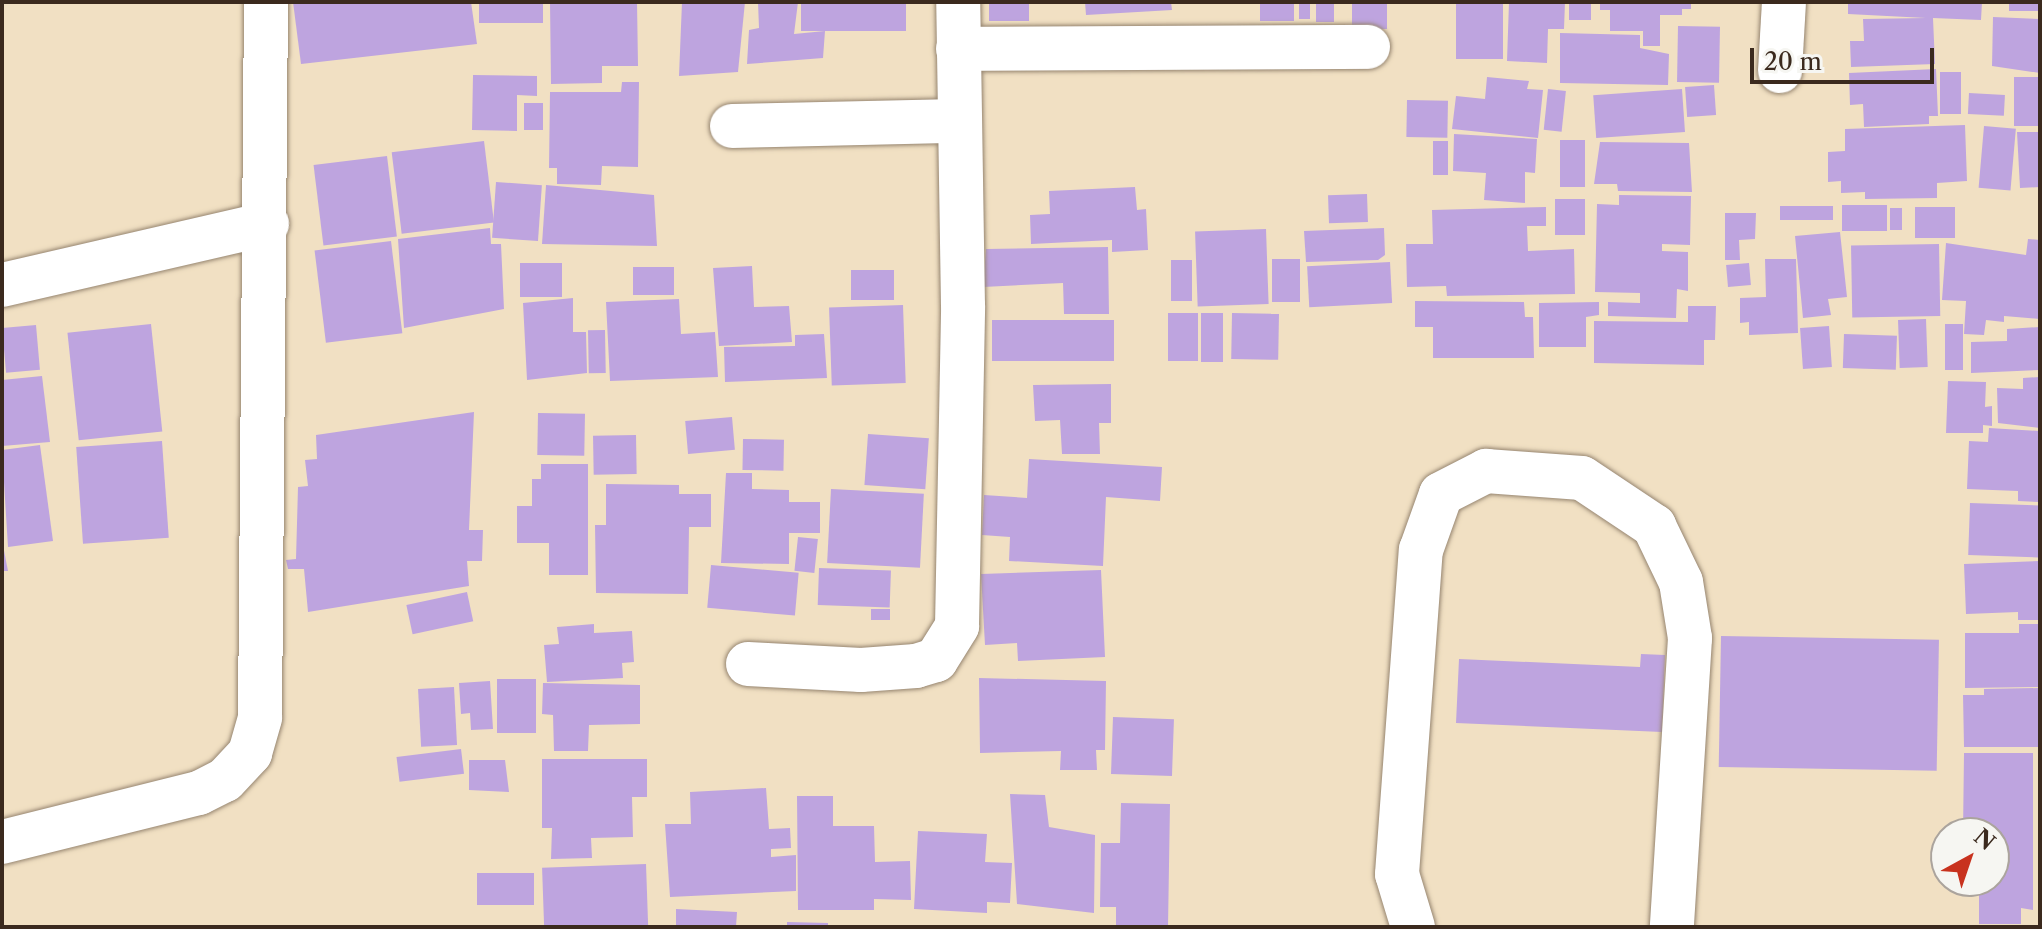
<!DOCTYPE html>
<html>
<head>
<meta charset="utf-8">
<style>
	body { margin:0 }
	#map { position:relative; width:2042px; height:929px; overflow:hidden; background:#f1e0c3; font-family:"Libre Caslon Text",serif }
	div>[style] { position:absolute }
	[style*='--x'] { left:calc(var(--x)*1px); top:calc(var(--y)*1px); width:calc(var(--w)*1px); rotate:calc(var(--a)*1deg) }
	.building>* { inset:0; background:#bea4df; transform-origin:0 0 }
	.roads { filter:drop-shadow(0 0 2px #968570) drop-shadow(0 0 2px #968570) }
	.minor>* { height:44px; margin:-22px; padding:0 22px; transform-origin:22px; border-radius:22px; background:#fff }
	span { translate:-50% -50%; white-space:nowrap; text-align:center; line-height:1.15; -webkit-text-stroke:6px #f6f6f2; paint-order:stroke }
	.frame { position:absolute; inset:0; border:4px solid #3b2a1e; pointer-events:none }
	.north { position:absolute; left:1930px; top:817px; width:80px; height:80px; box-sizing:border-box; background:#f6f6f2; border:2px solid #aba49d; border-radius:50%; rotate:40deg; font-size:22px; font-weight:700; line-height:32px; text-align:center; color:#3b2a1e }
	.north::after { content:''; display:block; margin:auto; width:28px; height:36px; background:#c8321e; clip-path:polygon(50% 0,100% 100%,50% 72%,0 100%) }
	.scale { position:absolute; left:1750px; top:48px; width:184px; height:36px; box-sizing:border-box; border:4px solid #3b2a1e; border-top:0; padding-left:10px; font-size:24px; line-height:28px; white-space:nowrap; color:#3b2a1e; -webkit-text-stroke:6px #f6f6f2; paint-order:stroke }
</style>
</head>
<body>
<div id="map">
	<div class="building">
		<i style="clip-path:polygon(293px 2px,471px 2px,477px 44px,301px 64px)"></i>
		<i style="left:479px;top:2px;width:64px;height:21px"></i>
		<i style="clip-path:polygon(550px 2px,637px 2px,638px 66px,602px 66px,602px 83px,551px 84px)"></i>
		<i style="clip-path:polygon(682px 2px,745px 2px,738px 72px,679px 76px)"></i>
		<i style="clip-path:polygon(758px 2px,798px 2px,794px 34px,825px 31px,823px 58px,747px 64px,749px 30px,759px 28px)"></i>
		<i style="left:801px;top:2px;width:105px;height:29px"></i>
		<i style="left:989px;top:2px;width:40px;height:19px"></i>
		<i style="clip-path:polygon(1085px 2px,1171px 2px,1172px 10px,1086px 15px)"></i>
		<i style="left:1260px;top:2px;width:34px;height:19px"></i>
		<i style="left:1299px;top:2px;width:11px;height:17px"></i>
		<i style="left:1316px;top:2px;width:18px;height:20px"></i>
		<i style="left:1352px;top:2px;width:35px;height:27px"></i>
		<i style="left:1456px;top:2px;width:47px;height:57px"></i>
		<i style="clip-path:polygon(1509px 2px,1565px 2px,1564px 29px,1548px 29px,1547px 63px,1507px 61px)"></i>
		<i style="left:1569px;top:2px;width:22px;height:18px"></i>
		<i style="clip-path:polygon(1600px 2px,1691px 2px,1691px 9px,1682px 9px,1682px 15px,1660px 15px,1660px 46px,1643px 46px,1643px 31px,1610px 31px,1610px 10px,1600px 10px)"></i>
		<i style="clip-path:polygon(1848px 2px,1982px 2px,1981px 20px,1933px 18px,1935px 64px,1851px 67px,1850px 41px,1864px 41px,1863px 19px,1926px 18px,1848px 14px)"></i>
		<i style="left:2009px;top:2px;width:31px;height:9px"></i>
		<i style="clip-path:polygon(1993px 17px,2040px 19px,2040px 73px,1992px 66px)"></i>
		<i style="left:1678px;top:26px;width:42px;height:56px;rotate:1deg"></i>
		<i style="clip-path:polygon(1560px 33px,1640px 35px,1640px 48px,1669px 54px,1668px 85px,1560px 83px)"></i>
		<i style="clip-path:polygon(1936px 69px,1938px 116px,1929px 116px,1929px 124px,1864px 127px,1863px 104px,1850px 105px,1849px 73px)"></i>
		<i style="left:1961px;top:72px;width:42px;height:21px;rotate:90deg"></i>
		<i style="clip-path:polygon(473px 75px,537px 76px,537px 96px,517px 95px,517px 131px,472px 130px)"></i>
		<i style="clip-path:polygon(1487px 77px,1529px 81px,1527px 89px,1543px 90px,1538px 138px,1452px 129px,1456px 96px,1485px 99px)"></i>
		<i style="left:2014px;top:77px;width:26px;height:49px"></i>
		<i style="clip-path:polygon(622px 82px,639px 82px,638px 167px,602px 166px,601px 185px,557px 184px,557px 168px,549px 168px,550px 92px,621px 92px)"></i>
		<i style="left:1714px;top:85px;width:30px;height:29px;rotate:86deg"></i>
		<i style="left:1548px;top:89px;width:18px;height:41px;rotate:6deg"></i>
		<i style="left:1682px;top:89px;width:43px;height:89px;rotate:86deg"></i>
		<i style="left:1969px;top:93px;width:36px;height:21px;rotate:3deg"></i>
		<i style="left:1407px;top:100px;width:41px;height:37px;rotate:1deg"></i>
		<i style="left:524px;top:103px;width:19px;height:27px"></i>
		<i style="clip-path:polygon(1965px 125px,1967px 181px,1937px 183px,1937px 198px,1865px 199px,1865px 192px,1841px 193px,1841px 181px,1828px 182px,1828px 152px,1845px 151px,1845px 129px)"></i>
		<i style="left:1984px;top:126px;width:32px;height:62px;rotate:5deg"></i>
		<i style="clip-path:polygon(2017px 132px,2040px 132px,2040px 187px,2020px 188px)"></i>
		<i style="clip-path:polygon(1454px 134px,1537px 139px,1535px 173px,1525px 172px,1525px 203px,1484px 200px,1486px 173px,1453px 171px)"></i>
		<i style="left:1560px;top:140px;width:25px;height:47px"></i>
		<i style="left:484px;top:141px;width:82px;height:93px;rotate:83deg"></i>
		<i style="left:1433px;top:141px;width:15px;height:34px"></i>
		<i style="clip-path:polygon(1600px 142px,1689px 143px,1692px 192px,1618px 191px,1617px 184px,1594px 184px)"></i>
		<i style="left:387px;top:156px;width:81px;height:74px;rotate:83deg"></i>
		<i style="left:496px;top:182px;width:46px;height:56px;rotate:4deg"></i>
		<i style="clip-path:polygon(546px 185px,654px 195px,657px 246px,542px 244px)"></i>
		<i style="clip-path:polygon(1135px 187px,1137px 210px,1146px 209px,1148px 250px,1112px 252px,1112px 240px,1031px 244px,1030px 215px,1050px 214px,1049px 191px)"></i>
		<i style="left:1367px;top:194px;width:28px;height:39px;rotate:88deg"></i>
		<i style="clip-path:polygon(1619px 195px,1691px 196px,1690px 245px,1662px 244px,1662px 251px,1688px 252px,1688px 291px,1677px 289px,1676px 318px,1608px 316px,1608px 302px,1640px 303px,1640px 293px,1595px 292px,1597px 204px,1619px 205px)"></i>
		<i style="left:1555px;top:199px;width:30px;height:36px"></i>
		<i style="left:1842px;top:205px;width:45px;height:26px"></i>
		<i style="left:1833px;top:206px;width:14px;height:53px;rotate:90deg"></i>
		<i style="clip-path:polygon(1546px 207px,1546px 226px,1527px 226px,1528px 251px,1574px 249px,1575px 294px,1447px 296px,1446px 286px,1407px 287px,1406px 244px,1433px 244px,1432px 210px)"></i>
		<i style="left:1915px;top:207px;width:40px;height:31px"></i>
		<i style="left:1890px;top:208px;width:12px;height:22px"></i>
		<i style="clip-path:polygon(1725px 213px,1756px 213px,1755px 239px,1739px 240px,1740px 260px,1725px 260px)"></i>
		<i style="clip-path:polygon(490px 228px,491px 244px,501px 244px,504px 309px,404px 328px,398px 239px)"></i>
		<i style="clip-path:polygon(1384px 228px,1385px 255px,1378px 260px,1306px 262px,1304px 231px)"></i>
		<i style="left:1266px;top:229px;width:75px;height:71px;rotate:88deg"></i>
		<i style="clip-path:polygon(1840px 232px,1847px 297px,1828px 299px,1831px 315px,1803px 318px,1795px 236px)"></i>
		<i style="clip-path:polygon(2028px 239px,2040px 240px,2040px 319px,2004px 316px,2004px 322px,1986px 320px,1984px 335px,1964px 334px,1966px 301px,1942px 300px,1946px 243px,2026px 255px)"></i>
		<i style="left:391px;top:241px;width:93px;height:77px;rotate:83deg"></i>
		<i style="left:1939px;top:244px;width:72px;height:88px;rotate:89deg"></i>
		<i style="clip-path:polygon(1108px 247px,1109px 314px,1064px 314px,1063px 283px,983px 287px,986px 249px)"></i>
		<i style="left:1272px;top:259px;width:28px;height:43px"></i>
		<i style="clip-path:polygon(1765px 259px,1796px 259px,1798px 333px,1749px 335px,1749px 322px,1740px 323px,1740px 298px,1766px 297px)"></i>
		<i style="left:1171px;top:260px;width:21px;height:41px"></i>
		<i style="left:1390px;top:262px;width:41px;height:83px;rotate:87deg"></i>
		<i style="left:562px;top:263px;width:34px;height:42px;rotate:90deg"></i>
		<i style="left:1749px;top:263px;width:22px;height:23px;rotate:85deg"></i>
		<i style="clip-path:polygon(752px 266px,754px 307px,789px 306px,792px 342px,719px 346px,713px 268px)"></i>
		<i style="left:633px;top:267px;width:41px;height:28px"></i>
		<i style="left:851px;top:270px;width:43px;height:30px"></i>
		<i style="clip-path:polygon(573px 298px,573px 332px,586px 332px,587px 373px,527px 380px,523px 303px)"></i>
		<i style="clip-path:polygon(679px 299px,681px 334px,715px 332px,718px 377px,610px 381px,606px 302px)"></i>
		<i style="clip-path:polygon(1415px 301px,1524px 302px,1525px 317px,1533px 317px,1534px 358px,1433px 358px,1433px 327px,1415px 327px)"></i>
		<i style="clip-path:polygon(1599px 302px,1599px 315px,1586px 317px,1586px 347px,1539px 347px,1539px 303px)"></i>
		<i style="left:903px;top:305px;width:78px;height:74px;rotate:88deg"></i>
		<i style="clip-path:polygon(1688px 306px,1716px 306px,1715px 340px,1704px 340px,1704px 365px,1594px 363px,1594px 321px,1688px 322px)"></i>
		<i style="left:1168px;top:313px;width:30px;height:48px"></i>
		<i style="left:1201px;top:313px;width:22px;height:49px"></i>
		<i style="left:1232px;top:313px;width:47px;height:46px;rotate:1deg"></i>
		<i style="left:1926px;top:319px;width:48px;height:28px;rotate:88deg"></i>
		<i style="left:992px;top:320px;width:122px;height:41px"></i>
		<i style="left:151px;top:324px;width:108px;height:84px;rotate:84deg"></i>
		<i style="left:1963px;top:324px;width:46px;height:18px;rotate:90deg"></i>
		<i style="left:36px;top:325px;width:45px;height:34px;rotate:85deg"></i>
		<i style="left:1829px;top:326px;width:41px;height:29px;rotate:86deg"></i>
		<i style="clip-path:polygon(2040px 327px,2040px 370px,1971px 373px,1971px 342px,2007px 341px,2007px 329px)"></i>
		<i style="left:605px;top:330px;width:43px;height:17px;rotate:89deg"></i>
		<i style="clip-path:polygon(824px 334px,827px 378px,725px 382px,724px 347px,795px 346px,795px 335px)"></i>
		<i style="left:1844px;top:334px;width:53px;height:34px;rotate:2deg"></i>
		<i style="clip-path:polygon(42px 376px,50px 442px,2px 446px,2px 380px)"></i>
		<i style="clip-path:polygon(2040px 377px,2040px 428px,1998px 423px,1997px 388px,2023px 389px,2023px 378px)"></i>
		<i style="clip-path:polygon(1948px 381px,1986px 382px,1985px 407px,1992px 406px,1992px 426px,1983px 425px,1983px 433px,1946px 433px)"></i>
		<i style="clip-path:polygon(1111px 384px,1111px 423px,1099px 423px,1100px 454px,1062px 454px,1060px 420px,1035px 421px,1033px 385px)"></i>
		<i style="clip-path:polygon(474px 412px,469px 530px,483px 530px,482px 561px,467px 561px,469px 586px,308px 612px,304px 569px,288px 569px,286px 560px,296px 559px,298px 487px,308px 486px,305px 460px,317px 459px,316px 435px)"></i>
		<i style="left:538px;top:413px;width:47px;height:42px;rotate:1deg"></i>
		<i style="left:732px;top:417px;width:33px;height:47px;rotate:85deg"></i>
		<i style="clip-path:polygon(1989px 428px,2040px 431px,2040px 502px,2018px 501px,2018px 491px,1967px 489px,1969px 441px,1988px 442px)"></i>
		<i style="left:868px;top:434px;width:61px;height:51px;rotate:4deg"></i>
		<i style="left:636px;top:435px;width:39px;height:43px;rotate:89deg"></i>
		<i style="left:743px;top:439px;width:41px;height:31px;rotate:1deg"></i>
		<i style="left:162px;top:441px;width:97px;height:86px;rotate:86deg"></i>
		<i style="clip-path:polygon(40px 445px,53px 541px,8px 547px,2px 450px)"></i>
		<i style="clip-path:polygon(1029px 459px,1162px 467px,1160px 501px,1106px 497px,1103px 566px,1009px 561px,1010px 537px,982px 535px,984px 495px,1027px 498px)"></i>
		<i style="clip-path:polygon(541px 464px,588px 464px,588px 575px,549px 575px,549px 543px,517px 543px,517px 506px,532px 506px,532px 479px,541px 479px)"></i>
		<i style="clip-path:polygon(726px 473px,752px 473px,752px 489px,789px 490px,789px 502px,820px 502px,820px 533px,789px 533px,789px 564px,721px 563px)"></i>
		<i style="clip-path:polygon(606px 484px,679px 485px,679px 494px,711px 494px,711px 527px,689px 527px,688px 594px,596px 593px,595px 525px,606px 525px)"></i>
		<i style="left:831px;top:489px;width:93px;height:74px;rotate:3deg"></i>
		<i style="left:1970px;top:503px;width:70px;height:52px;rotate:2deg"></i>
		<i style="left:798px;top:537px;width:20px;height:34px;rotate:6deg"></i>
		<i style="clip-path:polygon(2px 540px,8px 571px,2px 571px)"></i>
		<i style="clip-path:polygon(2040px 561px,2040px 620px,2018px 620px,2018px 612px,1966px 614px,1964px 564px)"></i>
		<i style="left:711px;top:565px;width:88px;height:43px;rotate:5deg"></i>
		<i style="left:819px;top:568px;width:72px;height:37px;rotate:2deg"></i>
		<i style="clip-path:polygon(1101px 570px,1105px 657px,1018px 661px,1017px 643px,985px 645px,981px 574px)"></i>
		<i style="left:467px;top:592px;width:30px;height:62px;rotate:78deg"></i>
		<i style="left:871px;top:609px;width:19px;height:11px"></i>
		<i style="clip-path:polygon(594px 624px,594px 633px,632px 631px,634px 662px,622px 663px,623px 678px,547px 682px,544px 645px,559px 644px,557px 627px)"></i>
		<i style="clip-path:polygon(2019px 624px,2040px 624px,2040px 687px,1965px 688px,1965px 633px,2019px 633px)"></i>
		<i style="left:1721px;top:636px;width:218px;height:131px;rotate:1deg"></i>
		<i style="clip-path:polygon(1641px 654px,1665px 655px,1662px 732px,1456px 723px,1459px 659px,1640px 667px)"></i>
		<i style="clip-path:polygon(979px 678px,1106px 681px,1105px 750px,1096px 750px,1097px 770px,1060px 770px,1061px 751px,980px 753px)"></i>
		<i style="left:497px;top:679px;width:39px;height:54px"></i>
		<i style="clip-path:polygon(490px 681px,493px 729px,471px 730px,470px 713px,461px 714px,459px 683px)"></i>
		<i style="clip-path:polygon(543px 683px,640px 685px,640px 724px,589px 725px,588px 751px,554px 751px,553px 715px,542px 714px)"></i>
		<i style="left:454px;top:687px;width:58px;height:36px;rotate:87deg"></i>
		<i style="clip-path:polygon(2040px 688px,2040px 747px,1964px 747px,1963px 695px,1984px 695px,1984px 689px)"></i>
		<i style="left:1113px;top:717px;width:61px;height:57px;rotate:2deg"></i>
		<i style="left:461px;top:749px;width:25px;height:65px;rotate:83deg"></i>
		<i style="clip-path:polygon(1964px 753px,2033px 753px,2033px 910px,2021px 908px,2021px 924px,1979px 924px,1979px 881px,1994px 881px,1994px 833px,1963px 833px)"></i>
		<i style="clip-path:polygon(542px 759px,647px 759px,647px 797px,632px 797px,633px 837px,591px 838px,592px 858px,551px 859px,552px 828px,542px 828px)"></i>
		<i style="clip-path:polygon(469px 760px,505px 760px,509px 792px,469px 790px)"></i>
		<i style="clip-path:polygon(766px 788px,769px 829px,790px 828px,791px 848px,771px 849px,771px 857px,796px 855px,796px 891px,670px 897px,665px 824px,691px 824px,690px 792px)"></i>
		<i style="clip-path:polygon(1010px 794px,1045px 795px,1049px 827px,1095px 835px,1094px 913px,1017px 904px)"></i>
		<i style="clip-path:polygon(797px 796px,833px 796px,833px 826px,874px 826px,875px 862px,910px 861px,911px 900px,874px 899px,874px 910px,798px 910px)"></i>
		<i style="clip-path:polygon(1121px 803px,1170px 804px,1168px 927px,1116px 927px,1116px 907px,1100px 907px,1101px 843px,1120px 843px)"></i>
		<i style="clip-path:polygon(918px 831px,987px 834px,985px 862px,1012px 863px,1010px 903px,987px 902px,987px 913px,914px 909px)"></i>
		<i style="left:646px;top:864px;width:63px;height:104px;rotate:88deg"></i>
		<i style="left:534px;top:873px;width:32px;height:57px;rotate:90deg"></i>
		<i style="clip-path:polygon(676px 909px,737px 912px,736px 927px,676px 927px)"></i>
		<i style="clip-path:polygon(787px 922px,828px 923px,828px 927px,787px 927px)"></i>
	</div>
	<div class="roads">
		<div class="minor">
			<i style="--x:958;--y:49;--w:410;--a:-0.3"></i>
			<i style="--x:1780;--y:71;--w:69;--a:-86.7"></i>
			<i style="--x:732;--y:126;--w:226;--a:-1.3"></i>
			<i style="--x:2;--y:285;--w:272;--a:-13"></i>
			<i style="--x:748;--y:664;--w:113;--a:3"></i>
			<i style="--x:861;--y:670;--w:55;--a:-4.2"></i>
			<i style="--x:916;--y:666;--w:21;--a:-17"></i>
			<i style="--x:936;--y:660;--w:40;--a:-58"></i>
			<i style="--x:957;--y:626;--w:320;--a:-88.9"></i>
			<i style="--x:963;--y:306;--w:304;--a:-90.9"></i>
			<i style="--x:2;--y:842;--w:203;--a:-14"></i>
			<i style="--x:199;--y:793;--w:29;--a:-27"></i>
			<i style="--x:225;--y:780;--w:37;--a:-47"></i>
			<i style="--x:250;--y:753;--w:37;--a:-74"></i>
			<i style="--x:260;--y:717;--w:715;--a:-89.52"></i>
			<i style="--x:1413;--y:927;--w:55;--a:-106.8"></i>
			<i style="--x:1397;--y:874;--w:325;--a:-85.8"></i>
			<i style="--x:1421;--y:550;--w:59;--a:-70.3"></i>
			<i style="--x:1441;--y:494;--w:51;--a:-27.1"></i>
			<i style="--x:1486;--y:471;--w:96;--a:4.2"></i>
			<i style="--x:1582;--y:478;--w:87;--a:33.7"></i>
			<i style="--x:1654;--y:526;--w:62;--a:64.3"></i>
			<i style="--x:1681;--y:582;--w:57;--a:80.9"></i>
			<i style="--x:1690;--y:638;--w:290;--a:93.6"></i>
		</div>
	</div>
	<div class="frame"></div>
	<div class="north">N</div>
	<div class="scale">20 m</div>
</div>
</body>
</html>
